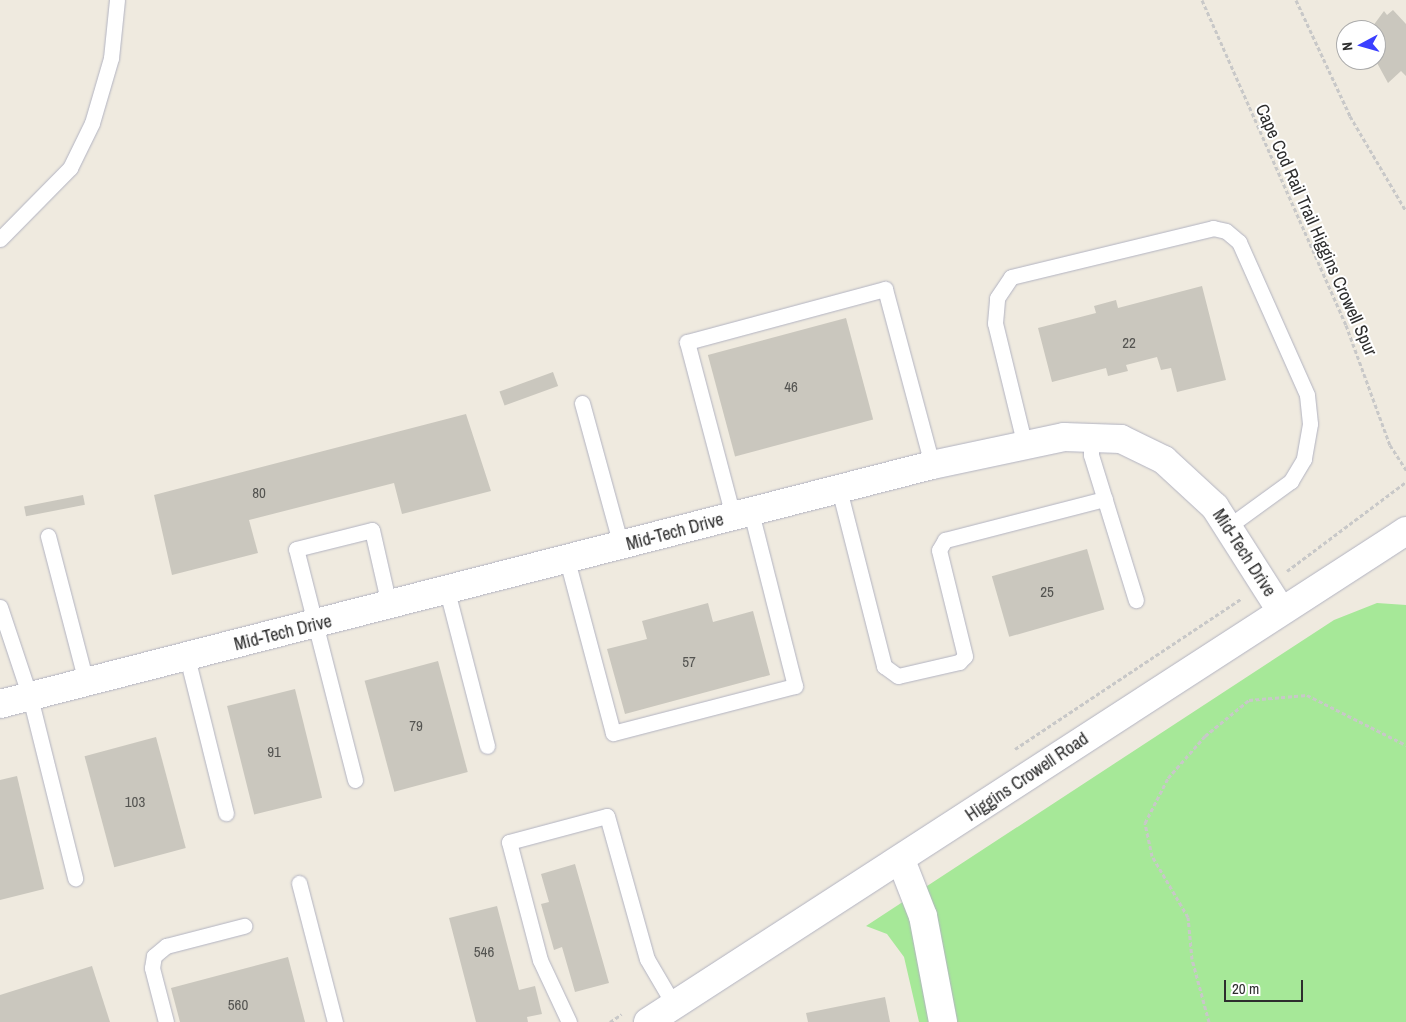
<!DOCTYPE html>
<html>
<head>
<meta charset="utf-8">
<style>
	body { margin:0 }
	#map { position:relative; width:1406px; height:1022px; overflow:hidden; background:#efeadf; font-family:"Archivo Narrow",sans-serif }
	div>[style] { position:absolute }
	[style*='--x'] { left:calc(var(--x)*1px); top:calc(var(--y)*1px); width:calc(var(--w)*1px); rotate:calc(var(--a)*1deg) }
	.green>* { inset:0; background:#a6e898 }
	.building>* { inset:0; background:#cac7be; transform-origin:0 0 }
	.path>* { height:3px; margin-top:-1.5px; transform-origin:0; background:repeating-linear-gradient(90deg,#c8c8c8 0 4px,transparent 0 6.5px) }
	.roads { filter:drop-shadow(0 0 1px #b2b3c1) drop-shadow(0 0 1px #b2b3c1) }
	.service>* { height:15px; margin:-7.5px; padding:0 7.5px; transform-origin:7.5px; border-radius:7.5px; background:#fff }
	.minor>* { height:28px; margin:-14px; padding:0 14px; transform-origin:14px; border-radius:14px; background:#fff }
	.secondary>* { height:28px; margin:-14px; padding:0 14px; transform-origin:14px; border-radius:14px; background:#fff }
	span { translate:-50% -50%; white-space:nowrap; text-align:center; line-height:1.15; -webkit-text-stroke:4px #fff; paint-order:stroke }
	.number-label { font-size:15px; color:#545451 }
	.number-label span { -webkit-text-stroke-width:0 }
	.street-label { font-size:18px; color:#2d2d2d }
	.north { position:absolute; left:1336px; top:20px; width:50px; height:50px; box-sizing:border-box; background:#fff; border:1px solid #ababab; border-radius:50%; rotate:264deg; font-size:14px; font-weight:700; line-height:20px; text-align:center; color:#2d2d2d }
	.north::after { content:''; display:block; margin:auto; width:18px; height:22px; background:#3b3fff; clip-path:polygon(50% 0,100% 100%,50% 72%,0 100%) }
	.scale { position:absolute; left:1224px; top:980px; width:79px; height:22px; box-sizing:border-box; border:2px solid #2d2d2d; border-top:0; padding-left:6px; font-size:15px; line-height:18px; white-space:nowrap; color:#2d2d2d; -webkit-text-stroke:4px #fff; paint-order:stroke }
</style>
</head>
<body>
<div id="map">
	<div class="green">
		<i style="clip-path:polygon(1377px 603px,1406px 605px,1406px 1022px,919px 1022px,904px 957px,887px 934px,866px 926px,1334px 620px)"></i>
	</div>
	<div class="building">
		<i style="clip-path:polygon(1393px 10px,1406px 24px,1406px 76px,1401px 71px,1388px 83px,1376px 61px,1376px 50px,1382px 44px,1376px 30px,1370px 30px,1384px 11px,1387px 15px)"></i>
		<i style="clip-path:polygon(1202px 286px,1226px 380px,1177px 392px,1171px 368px,1161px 370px,1157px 357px,1126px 365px,1128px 371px,1108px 376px,1106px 368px,1052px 382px,1038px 328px,1096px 313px,1094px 306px,1116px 300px,1118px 308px)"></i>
		<i style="left:846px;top:318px;width:105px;height:143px;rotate:75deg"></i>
		<i style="left:553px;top:372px;width:15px;height:57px;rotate:70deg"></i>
		<i style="clip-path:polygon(466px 414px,491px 491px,402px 514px,394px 483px,249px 520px,258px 553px,172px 575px,154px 495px)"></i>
		<i style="left:83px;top:495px;width:10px;height:60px;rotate:79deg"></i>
		<i style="left:1087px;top:549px;width:63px;height:99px;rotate:74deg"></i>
		<i style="clip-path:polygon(708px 603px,713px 622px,753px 611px,770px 675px,625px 714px,607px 649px,647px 639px,642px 621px)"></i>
		<i style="left:438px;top:661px;width:115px;height:76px;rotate:75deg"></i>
		<i style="left:295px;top:689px;width:112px;height:70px;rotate:76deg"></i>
		<i style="left:156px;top:737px;width:115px;height:74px;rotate:75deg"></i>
		<i style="clip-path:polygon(17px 776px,44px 889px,0 900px,0 780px)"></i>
		<i style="clip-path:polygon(575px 864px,609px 983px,575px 992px,562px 947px,554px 950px,541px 904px,549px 902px,541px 874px)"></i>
		<i style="clip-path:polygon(497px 906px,519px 990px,535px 986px,542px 1014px,527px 1017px,528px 1022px,476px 1022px,449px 918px)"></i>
		<i style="clip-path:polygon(288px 957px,305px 1022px,180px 1022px,171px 988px)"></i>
		<i style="clip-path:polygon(92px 966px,110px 1022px,0 1022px,0 995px)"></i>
		<i style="clip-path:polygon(885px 997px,890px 1022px,808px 1022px,806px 1013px)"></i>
	</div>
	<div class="path">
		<i style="--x:1202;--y:0;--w:355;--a:66.1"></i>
		<i style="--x:1346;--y:325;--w:128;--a:69.9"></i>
		<i style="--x:1390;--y:445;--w:30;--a:57"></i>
		<i style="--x:1296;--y:0;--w:128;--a:65"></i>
		<i style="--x:1350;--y:116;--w:110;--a:59.5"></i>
		<i style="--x:1287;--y:571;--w:149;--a:-36.8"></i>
		<i style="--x:1015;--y:749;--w:271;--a:-33.6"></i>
		<i style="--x:610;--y:1022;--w:14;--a:-34"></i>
		<i style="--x:1209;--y:1022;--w:65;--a:-105.1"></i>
		<i style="--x:1192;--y:959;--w:42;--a:-95.4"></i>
		<i style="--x:1188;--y:917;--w:71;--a:-120.5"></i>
		<i style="--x:1152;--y:856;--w:34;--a:-102"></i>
		<i style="--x:1145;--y:823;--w:51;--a:-62.9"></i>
		<i style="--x:1168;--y:778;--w:56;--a:-48.6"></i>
		<i style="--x:1205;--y:736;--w:57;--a:-39.3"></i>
		<i style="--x:1249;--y:700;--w:58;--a:-4.9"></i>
		<i style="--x:1307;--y:695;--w:111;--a:26.8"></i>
	</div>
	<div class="roads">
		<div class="service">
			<i style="--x:0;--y:239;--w:100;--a:-45.4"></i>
			<i style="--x:70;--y:168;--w:50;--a:-63.9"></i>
			<i style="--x:92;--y:123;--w:68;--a:-73.7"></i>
			<i style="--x:111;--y:58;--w:58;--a:-84.1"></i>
			<i style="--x:582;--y:403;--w:148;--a:74.7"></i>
			<i style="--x:1091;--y:438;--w:17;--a:90"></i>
			<i style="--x:1091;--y:455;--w:152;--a:72.8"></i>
			<i style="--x:1024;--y:442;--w:122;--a:-103.7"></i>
			<i style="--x:995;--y:323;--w:25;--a:-85"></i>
			<i style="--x:997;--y:298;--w:25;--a:-56"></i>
			<i style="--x:1011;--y:277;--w:208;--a:-13.6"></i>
			<i style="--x:1213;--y:228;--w:13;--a:13"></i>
			<i style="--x:1226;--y:231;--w:17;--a:40"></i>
			<i style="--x:1239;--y:242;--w:167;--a:66"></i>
			<i style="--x:1307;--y:395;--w:29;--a:84"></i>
			<i style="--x:1310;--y:424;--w:36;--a:100"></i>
			<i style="--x:1304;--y:459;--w:26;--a:121"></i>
			<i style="--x:1291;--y:481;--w:77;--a:144"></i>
			<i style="--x:839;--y:489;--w:183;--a:75.7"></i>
			<i style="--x:884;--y:666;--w:17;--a:36"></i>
			<i style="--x:898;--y:676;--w:63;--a:-12.9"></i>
			<i style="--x:959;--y:662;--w:8;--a:-45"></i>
			<i style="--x:965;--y:656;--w:109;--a:-103.8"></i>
			<i style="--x:939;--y:550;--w:12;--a:-59"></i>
			<i style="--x:945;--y:540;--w:165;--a:-14.4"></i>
			<i style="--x:733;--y:516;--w:180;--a:-104.8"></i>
			<i style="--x:687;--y:342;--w:205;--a:-15"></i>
			<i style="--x:885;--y:289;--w:182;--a:75"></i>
			<i style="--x:48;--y:536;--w:151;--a:75.4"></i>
			<i style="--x:567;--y:560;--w:179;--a:75.1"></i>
			<i style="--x:613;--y:733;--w:188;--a:-14.5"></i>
			<i style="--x:795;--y:686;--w:179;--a:-104.2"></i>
			<i style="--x:447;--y:591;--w:160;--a:75.5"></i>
			<i style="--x:0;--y:607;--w:95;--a:71.6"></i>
			<i style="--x:30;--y:697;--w:187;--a:76"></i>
			<i style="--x:187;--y:657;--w:161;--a:76"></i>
			<i style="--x:355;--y:780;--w:238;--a:-104.3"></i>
			<i style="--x:296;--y:549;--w:78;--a:-14"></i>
			<i style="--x:372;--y:530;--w:77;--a:77.2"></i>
			<i style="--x:299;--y:883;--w:144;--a:75.5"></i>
			<i style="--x:166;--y:1022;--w:56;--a:-104.5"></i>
			<i style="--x:152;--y:968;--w:12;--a:-81"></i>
			<i style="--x:154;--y:956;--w:16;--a:-40"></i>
			<i style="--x:166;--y:946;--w:81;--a:-14.4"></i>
			<i style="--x:569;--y:1022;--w:68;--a:-115.1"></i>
			<i style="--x:540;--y:960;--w:122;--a:-104.7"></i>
			<i style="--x:509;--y:842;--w:101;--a:-14.9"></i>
			<i style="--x:607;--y:816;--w:148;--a:74.4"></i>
			<i style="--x:647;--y:959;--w:53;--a:59.6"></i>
		</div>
		<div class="minor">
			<i style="--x:0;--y:704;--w:962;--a:-14.38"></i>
			<i style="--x:932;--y:465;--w:135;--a:-12"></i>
			<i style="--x:1064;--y:437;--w:57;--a:2"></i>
			<i style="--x:1121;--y:439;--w:48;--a:26"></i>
			<i style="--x:1164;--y:460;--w:69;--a:42.7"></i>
			<i style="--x:1215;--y:507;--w:121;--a:57.5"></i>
			<i style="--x:901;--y:860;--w:60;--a:68.6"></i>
			<i style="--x:923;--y:916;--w:108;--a:79.3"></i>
		</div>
		<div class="secondary">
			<i style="--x:648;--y:1022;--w:903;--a:-32.93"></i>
		</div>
	</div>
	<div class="number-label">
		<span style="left:1129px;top:343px">22</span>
		<span style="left:791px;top:387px">46</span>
		<span style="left:259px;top:493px">80</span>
		<span style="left:1047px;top:592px">25</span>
		<span style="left:689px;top:662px">57</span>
		<span style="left:416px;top:726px">79</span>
		<span style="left:274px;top:752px">91</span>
		<span style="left:135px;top:802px">103</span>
		<span style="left:484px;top:952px">546</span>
		<span style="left:238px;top:1005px">560</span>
	</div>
	<div class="street-label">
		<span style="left:1316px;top:230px;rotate:66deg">Cape Cod Rail Trail Higgins Crowell Spur</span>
		<span style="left:675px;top:532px;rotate:-15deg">Mid-Tech Drive</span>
		<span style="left:1244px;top:553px;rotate:57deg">Mid-Tech Drive</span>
		<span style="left:283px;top:633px;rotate:-14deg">Mid-Tech Drive</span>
		<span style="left:1027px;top:777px;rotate:-34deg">Higgins Crowell Road</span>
	</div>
	<div class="north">N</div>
	<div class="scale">20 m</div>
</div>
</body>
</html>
